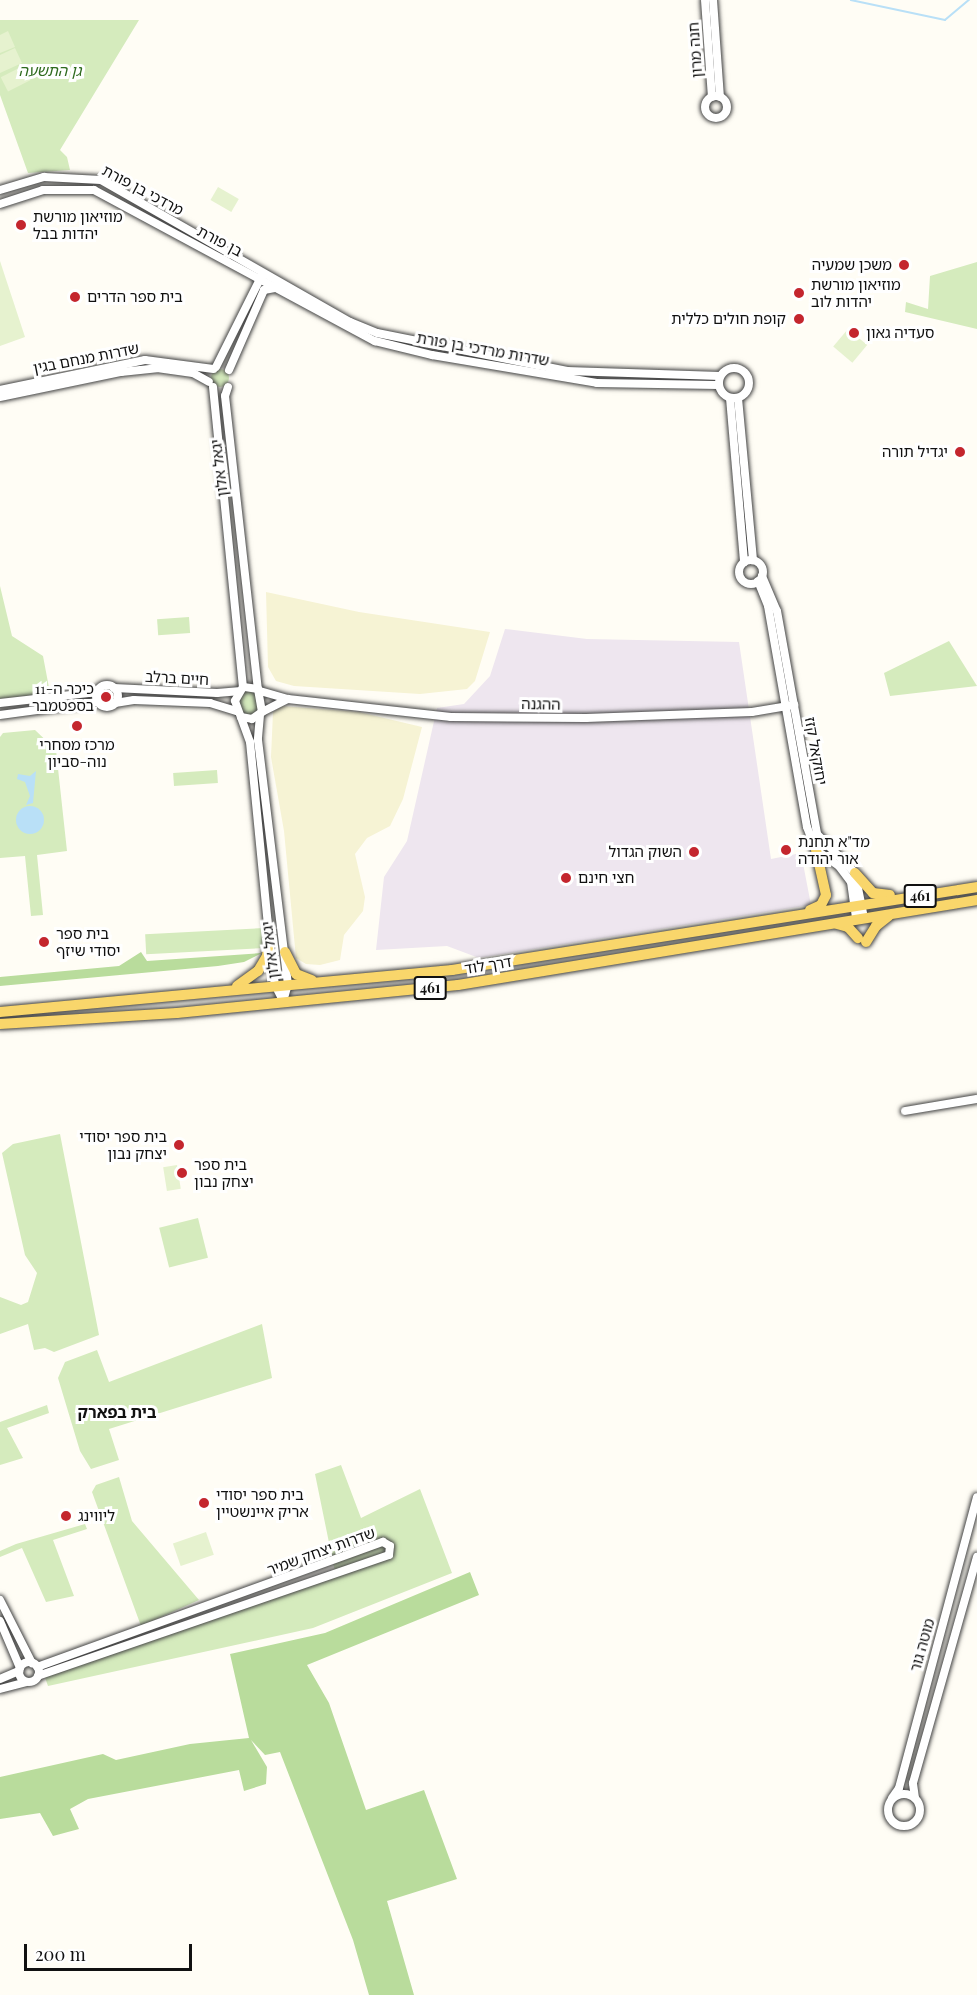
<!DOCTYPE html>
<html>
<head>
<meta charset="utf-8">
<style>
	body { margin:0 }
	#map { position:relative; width:977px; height:1995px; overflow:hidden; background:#fffdf5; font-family:"Playfair Display","Noto Sans Hebrew",serif }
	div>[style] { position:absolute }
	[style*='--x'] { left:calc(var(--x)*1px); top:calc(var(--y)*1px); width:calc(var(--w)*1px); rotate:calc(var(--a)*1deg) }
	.industrial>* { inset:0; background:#eee6ef }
	.farmland>* { inset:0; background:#f6f3d4 }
	.green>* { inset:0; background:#d5ebbd; transform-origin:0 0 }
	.round { border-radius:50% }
	.forest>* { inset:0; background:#b9dc9c }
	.pitch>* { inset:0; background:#e6f2cf; transform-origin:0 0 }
	.water>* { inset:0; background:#b9e0f7 }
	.stream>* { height:1.5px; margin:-0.75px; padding:0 0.75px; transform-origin:0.75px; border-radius:0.75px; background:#b9e0f7 }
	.roads { filter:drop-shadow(0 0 2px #444) drop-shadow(0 0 2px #444) }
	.minor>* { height:8px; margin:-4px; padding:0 4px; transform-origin:4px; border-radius:4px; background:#fff }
	.minor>.ring { margin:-4px; padding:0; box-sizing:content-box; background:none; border:8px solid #fff; border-radius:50% }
	.major>* { height:10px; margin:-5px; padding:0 5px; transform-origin:5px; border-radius:5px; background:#f9d66b }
	.dots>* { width:16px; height:16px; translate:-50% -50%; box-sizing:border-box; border:3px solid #fff; border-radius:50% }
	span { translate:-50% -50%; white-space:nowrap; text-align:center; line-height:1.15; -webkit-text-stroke:6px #fff; paint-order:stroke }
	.shield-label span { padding:2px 4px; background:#fff; border:2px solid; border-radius:4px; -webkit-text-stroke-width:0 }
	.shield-label { font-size:14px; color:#111; font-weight:700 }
	.street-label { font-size:15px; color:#111 }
	.park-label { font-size:15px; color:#2f6b1f; font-style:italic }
	.poi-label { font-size:15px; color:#111 }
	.left { translate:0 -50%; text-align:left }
	.right { translate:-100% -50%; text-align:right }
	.neighbourhood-label { font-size:16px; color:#111; font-weight:700 }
	.scale { position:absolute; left:24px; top:1944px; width:168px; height:27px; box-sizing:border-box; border:3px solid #111; border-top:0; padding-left:8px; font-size:18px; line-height:21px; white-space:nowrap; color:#111; -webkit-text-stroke:4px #fff; paint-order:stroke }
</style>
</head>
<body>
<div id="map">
	<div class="industrial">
		<i style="clip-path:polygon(505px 629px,587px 639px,739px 642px,771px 859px,801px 853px,811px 905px,479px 958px,447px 946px,376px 950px,384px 877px,407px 841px,437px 708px,464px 704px,490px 676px)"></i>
	</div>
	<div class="farmland">
		<i style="clip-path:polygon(266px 592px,359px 612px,490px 632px,475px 681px,467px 689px,420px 694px,294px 686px,276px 681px,268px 667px)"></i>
		<i style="clip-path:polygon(282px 706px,359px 712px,422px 727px,403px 799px,390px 826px,367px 838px,355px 854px,365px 897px,363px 911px,344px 935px,340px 960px,320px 965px,306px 964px,296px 958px,284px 831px,271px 757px,273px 712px)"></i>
	</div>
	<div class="green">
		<i style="clip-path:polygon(0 20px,139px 20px,60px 150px,67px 157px,70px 170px,28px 173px,0 95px)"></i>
		<i style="clip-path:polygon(977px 262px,977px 329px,905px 312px,906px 302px,928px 309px,930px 276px)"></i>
		<i class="round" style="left:211px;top:369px;width:18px;height:18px"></i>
		<i style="clip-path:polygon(0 586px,12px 636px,43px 656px,50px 693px,0 699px)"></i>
		<i style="left:189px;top:617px;width:16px;height:32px;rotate:86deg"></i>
		<i style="clip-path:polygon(949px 641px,977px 686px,890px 696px,884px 673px)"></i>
		<i class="round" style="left:96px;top:686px;width:20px;height:20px"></i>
		<i style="left:255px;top:688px;width:27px;height:17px;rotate:82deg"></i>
		<i style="clip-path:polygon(35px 730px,56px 750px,67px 851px,37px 855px,43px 915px,31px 916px,25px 856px,0 858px,0 737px,3px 733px)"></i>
		<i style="left:217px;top:770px;width:13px;height:44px;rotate:86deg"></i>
		<i style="left:264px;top:928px;width:20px;height:119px;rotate:87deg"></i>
		<i style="clip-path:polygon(60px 1134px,99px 1335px,54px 1352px,45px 1348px,34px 1350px,28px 1324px,0 1334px,0 1297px,21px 1305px,28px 1302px,37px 1273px,25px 1255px,2px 1153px,13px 1144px)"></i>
		<i style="left:198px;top:1218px;width:41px;height:40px;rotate:76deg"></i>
		<i style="clip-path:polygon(262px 1324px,272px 1378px,109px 1429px,119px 1460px,91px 1469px,80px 1451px,58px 1378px,65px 1362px,97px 1350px,109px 1382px)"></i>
		<i style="clip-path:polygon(47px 1405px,49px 1413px,7px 1428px,23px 1458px,0 1465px,0 1422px)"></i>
		<i style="clip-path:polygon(341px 1465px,361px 1518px,420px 1489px,452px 1573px,313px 1628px,48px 1686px,42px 1669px,336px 1577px,315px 1474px)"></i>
		<i style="clip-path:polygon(119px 1477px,132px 1521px,199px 1600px,141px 1626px,92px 1492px,96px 1485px)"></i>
		<i style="clip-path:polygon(85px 1524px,87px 1529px,53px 1540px,74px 1596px,46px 1602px,22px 1548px,0 1557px,0 1551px,16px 1544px)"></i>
	</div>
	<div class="forest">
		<i style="clip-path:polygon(141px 952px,147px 961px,262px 953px,244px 962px,218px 966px,0 986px,0 977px,119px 966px)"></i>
		<i style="clip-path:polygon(470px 1572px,479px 1595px,307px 1665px,329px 1703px,366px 1810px,424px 1790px,457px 1879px,387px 1901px,414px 1995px,369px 1995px,353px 1940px,280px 1752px,265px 1755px,251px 1740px,267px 1767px,266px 1784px,244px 1791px,239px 1770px,88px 1799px,70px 1809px,79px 1829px,53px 1836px,40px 1813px,0 1819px,0 1777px,103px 1754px,116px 1760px,190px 1744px,249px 1738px,230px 1654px,325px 1633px)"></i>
	</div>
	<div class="pitch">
		<i style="clip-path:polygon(8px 31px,15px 47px,0 53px,0 35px)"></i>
		<i style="clip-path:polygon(15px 48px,22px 63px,0 73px,0 55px)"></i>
		<i style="left:23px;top:66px;width:16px;height:25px;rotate:63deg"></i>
		<i style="left:218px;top:187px;width:24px;height:15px;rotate:30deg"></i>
		<i style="clip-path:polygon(0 261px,25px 337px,0 346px)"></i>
		<i style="left:848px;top:329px;width:25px;height:23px;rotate:40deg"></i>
		<i style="left:177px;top:1165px;width:24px;height:14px;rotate:81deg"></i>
		<i style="left:206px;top:1532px;width:24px;height:35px;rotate:71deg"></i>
	</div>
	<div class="water">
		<i style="clip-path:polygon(36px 771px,33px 803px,26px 805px,30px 796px,25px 782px,17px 779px,18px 774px,30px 776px)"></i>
		<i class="round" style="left:16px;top:806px;width:28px;height:28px"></i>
	</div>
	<div class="stream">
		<i style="--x:851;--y:0;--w:96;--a:12"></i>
		<i style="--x:945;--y:20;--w:31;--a:-40"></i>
	</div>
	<div class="roads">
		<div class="minor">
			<i style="--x:705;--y:0;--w:97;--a:85.9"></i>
			<i style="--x:713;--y:0;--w:97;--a:85.9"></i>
			<i class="ring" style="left:705px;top:96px;width:14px;height:14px"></i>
			<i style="--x:0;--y:190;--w:46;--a:-16.5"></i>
			<i style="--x:44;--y:177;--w:57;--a:3"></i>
			<i style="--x:101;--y:180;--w:287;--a:29.7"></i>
			<i style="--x:350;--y:322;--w:29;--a:22"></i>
			<i style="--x:377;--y:333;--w:194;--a:11.3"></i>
			<i style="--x:567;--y:371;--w:153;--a:1.9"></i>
			<i style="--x:0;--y:204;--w:45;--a:-18"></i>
			<i style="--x:43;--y:190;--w:51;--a:0"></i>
			<i style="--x:94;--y:190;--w:319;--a:28.3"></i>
			<i style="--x:375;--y:341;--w:59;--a:13.8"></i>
			<i style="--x:432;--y:355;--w:167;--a:9.6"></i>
			<i style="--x:597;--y:383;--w:121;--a:0.9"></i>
			<i style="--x:216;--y:367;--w:103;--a:-63.4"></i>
			<i class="ring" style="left:719px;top:368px;width:22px;height:22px"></i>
			<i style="--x:229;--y:370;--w:87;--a:-66.4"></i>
			<i style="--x:264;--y:290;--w:11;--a:-10"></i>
			<i style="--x:213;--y:387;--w:301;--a:84.3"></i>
			<i style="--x:228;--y:387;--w:9;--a:108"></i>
			<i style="--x:225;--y:396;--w:295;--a:83.6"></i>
			<i style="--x:0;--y:390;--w:148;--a:-11.7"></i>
			<i style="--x:145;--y:360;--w:69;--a:7.5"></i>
			<i style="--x:0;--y:397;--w:124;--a:-11.7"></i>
			<i style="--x:121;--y:372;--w:36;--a:-6"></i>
			<i style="--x:157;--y:368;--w:36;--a:8"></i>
			<i style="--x:193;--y:373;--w:18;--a:29"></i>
			<i style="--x:730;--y:398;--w:165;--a:85.1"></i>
			<i style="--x:738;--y:398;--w:163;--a:84.7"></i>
			<i class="ring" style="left:739px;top:560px;width:16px;height:16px"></i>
			<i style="--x:762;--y:576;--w:38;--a:67"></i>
			<i style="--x:777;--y:611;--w:227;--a:79.8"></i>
			<i style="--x:817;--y:834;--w:54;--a:45.7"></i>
			<i style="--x:855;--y:873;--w:46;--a:78.7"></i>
			<i style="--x:758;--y:581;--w:27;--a:68"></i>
			<i style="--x:768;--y:606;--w:224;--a:80"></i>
			<i style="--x:807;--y:827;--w:25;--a:69"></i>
			<i style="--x:816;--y:850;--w:28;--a:35"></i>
			<i style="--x:839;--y:866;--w:20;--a:53"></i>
			<i style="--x:851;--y:882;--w:37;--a:82"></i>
			<i class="ring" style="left:96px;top:685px;width:14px;height:14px"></i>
			<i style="--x:114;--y:688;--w:103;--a:2.8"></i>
			<i style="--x:217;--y:693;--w:21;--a:-5"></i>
			<i style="--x:260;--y:691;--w:29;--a:16"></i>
			<i style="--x:288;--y:699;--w:164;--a:6.3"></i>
			<i style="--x:451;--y:717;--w:135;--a:0.4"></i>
			<i style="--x:586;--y:718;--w:166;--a:-2.1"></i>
			<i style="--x:752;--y:712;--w:43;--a:-9.5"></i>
			<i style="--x:0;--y:703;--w:98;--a:-6.5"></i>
			<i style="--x:115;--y:703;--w:19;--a:-9"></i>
			<i style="--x:134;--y:700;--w:76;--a:2.3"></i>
			<i style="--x:210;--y:703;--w:27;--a:17"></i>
			<i style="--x:262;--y:712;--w:29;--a:-27"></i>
			<i style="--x:0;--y:715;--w:99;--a:-7.6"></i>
			<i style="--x:260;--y:715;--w:25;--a:95"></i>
			<i style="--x:258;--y:740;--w:246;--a:83"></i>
			<i style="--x:288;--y:984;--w:18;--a:106"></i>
			<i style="--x:241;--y:717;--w:11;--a:10"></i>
			<i style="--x:252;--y:719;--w:12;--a:-35"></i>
			<i style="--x:262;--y:712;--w:23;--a:-100"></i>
			<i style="--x:258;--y:689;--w:15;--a:-172"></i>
			<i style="--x:243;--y:687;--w:16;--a:120"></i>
			<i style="--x:235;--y:701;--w:44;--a:69.9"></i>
			<i style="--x:250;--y:742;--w:196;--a:84.4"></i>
			<i style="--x:269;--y:937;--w:48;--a:82.9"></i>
			<i style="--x:275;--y:985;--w:18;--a:63"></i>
			<i style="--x:905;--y:1111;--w:73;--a:-9.5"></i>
			<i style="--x:0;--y:1600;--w:71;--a:63.1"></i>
			<i style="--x:0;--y:1621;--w:51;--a:66.9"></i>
			<i class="ring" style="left:19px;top:1662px;width:12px;height:12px"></i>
			<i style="--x:37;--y:1667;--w:368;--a:-19.9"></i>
			<i style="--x:383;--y:1542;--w:8;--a:30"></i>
			<i style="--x:390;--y:1546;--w:9;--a:96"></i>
			<i style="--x:389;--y:1555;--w:371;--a:161"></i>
			<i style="--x:0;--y:1679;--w:21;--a:-23"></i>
			<i style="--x:0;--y:1689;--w:27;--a:-15"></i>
			<i class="ring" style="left:888px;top:1794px;width:24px;height:24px"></i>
			<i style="--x:892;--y:1798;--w:12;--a:-55"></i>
			<i style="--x:899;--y:1788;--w:301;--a:-75"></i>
			<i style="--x:915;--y:1798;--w:15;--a:-98"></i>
			<i style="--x:913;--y:1783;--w:235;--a:-74.2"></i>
		</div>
		<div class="major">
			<i style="--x:855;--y:873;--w:27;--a:48"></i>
			<i style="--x:873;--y:893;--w:17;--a:7"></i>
			<i style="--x:810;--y:910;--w:12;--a:-24"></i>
			<i style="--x:821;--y:905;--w:11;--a:-63"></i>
			<i style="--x:826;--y:895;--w:46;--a:-102.5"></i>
			<i style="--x:837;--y:924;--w:11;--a:15"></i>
			<i style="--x:848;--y:927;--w:15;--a:48"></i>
			<i style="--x:866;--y:942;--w:19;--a:-58"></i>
			<i style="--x:876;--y:926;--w:16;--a:-38"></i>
			<i style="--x:285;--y:952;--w:25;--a:63"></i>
			<i style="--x:296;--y:974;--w:17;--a:21"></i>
			<i style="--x:237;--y:986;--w:26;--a:-36"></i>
			<i style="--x:258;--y:971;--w:17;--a:-59"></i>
			<i style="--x:267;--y:956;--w:19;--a:-84"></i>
			<i style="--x:0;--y:1012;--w:454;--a:-5.3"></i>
			<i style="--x:452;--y:970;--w:532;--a:-8.98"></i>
			<i style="--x:0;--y:1024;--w:177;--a:-3.6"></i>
			<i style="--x:177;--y:1013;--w:282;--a:-5.7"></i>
			<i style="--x:458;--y:985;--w:526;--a:-9.3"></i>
		</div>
	</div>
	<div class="dots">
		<i style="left:21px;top:225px;background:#c4262e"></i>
		<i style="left:904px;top:265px;background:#c4262e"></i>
		<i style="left:799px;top:293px;background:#c4262e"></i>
		<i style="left:75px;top:297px;background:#c4262e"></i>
		<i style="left:799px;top:319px;background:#c4262e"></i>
		<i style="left:854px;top:333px;background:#c4262e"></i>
		<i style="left:960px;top:452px;background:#c4262e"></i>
		<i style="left:106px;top:697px;background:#c4262e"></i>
		<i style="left:77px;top:726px;background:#c4262e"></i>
		<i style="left:786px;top:850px;background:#c4262e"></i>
		<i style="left:694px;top:852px;background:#c4262e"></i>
		<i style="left:566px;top:878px;background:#c4262e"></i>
		<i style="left:44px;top:942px;background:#c4262e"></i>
		<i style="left:179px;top:1145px;background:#c4262e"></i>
		<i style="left:182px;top:1173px;background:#c4262e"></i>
		<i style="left:204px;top:1503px;background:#c4262e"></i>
		<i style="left:66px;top:1516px;background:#c4262e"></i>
	</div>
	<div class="shield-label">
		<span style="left:920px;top:896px">461</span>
		<span style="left:430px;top:988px">461</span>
	</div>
	<div class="street-label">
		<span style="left:695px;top:50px;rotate:-94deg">חנה מרון</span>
		<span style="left:143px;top:190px;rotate:28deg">מרדכי בן פורת</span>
		<span style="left:220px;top:241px;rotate:28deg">בן פורת</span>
		<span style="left:483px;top:349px;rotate:10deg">שדרות מרדכי בן פורת</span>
		<span style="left:86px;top:358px;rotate:-11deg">שדרות מנחם בגין</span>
		<span style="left:219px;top:468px;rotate:-97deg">יגאל אלון</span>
		<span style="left:177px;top:678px;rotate:3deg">חיים ברלב</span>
		<span style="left:541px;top:704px;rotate:1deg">ההגנה</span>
		<span style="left:816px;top:751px;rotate:80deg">יחזקאל קזז</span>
		<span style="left:270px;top:950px;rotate:-97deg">יגאל אלון</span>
		<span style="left:488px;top:965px;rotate:-9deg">דרך לוד</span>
		<span style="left:321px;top:1551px;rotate:-20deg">שדרות יצחק שמיר</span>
		<span style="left:922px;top:1645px;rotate:-74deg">מוטה גור</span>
	</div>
	<div class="park-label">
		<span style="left:50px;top:71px">גן התשעה</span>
	</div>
	<div class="poi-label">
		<span class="left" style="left:33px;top:225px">מוזיאון מורשת<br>יהדות בבל</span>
		<span class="right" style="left:892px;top:265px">משכן שמעיה</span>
		<span class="left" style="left:811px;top:293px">מוזיאון מורשת<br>יהדות לוב</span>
		<span class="left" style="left:87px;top:297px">בית ספר הדרים</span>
		<span class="right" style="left:786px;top:319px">קופת חולים כללית</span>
		<span class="left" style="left:866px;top:333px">סעדיה גאון</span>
		<span class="right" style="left:948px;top:452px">יגדיל תורה</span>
		<span class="right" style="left:94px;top:697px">כיכר ה-11<br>בספטמבר</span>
		<span style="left:77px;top:753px">מרכז מסחרי<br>נוה-סביון</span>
		<span class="left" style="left:798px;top:850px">מד"א תחנת<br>אור יהודה</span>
		<span class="right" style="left:682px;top:852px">השוק הגדול</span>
		<span class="left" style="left:578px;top:878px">חצי חינם</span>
		<span class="left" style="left:56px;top:942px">בית ספר<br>יסודי שיזף</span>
		<span class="right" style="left:167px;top:1145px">בית ספר יסודי<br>יצחק נבון</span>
		<span class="left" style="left:194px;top:1173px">בית ספר<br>יצחק נבון</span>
		<span class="left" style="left:216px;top:1503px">בית ספר יסודי<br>אריק איינשטיין</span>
		<span class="left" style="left:78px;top:1516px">ליווינג</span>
	</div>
	<div class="neighbourhood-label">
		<span style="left:117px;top:1412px">בית בפארק</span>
	</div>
	<div class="scale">200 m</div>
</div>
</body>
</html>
